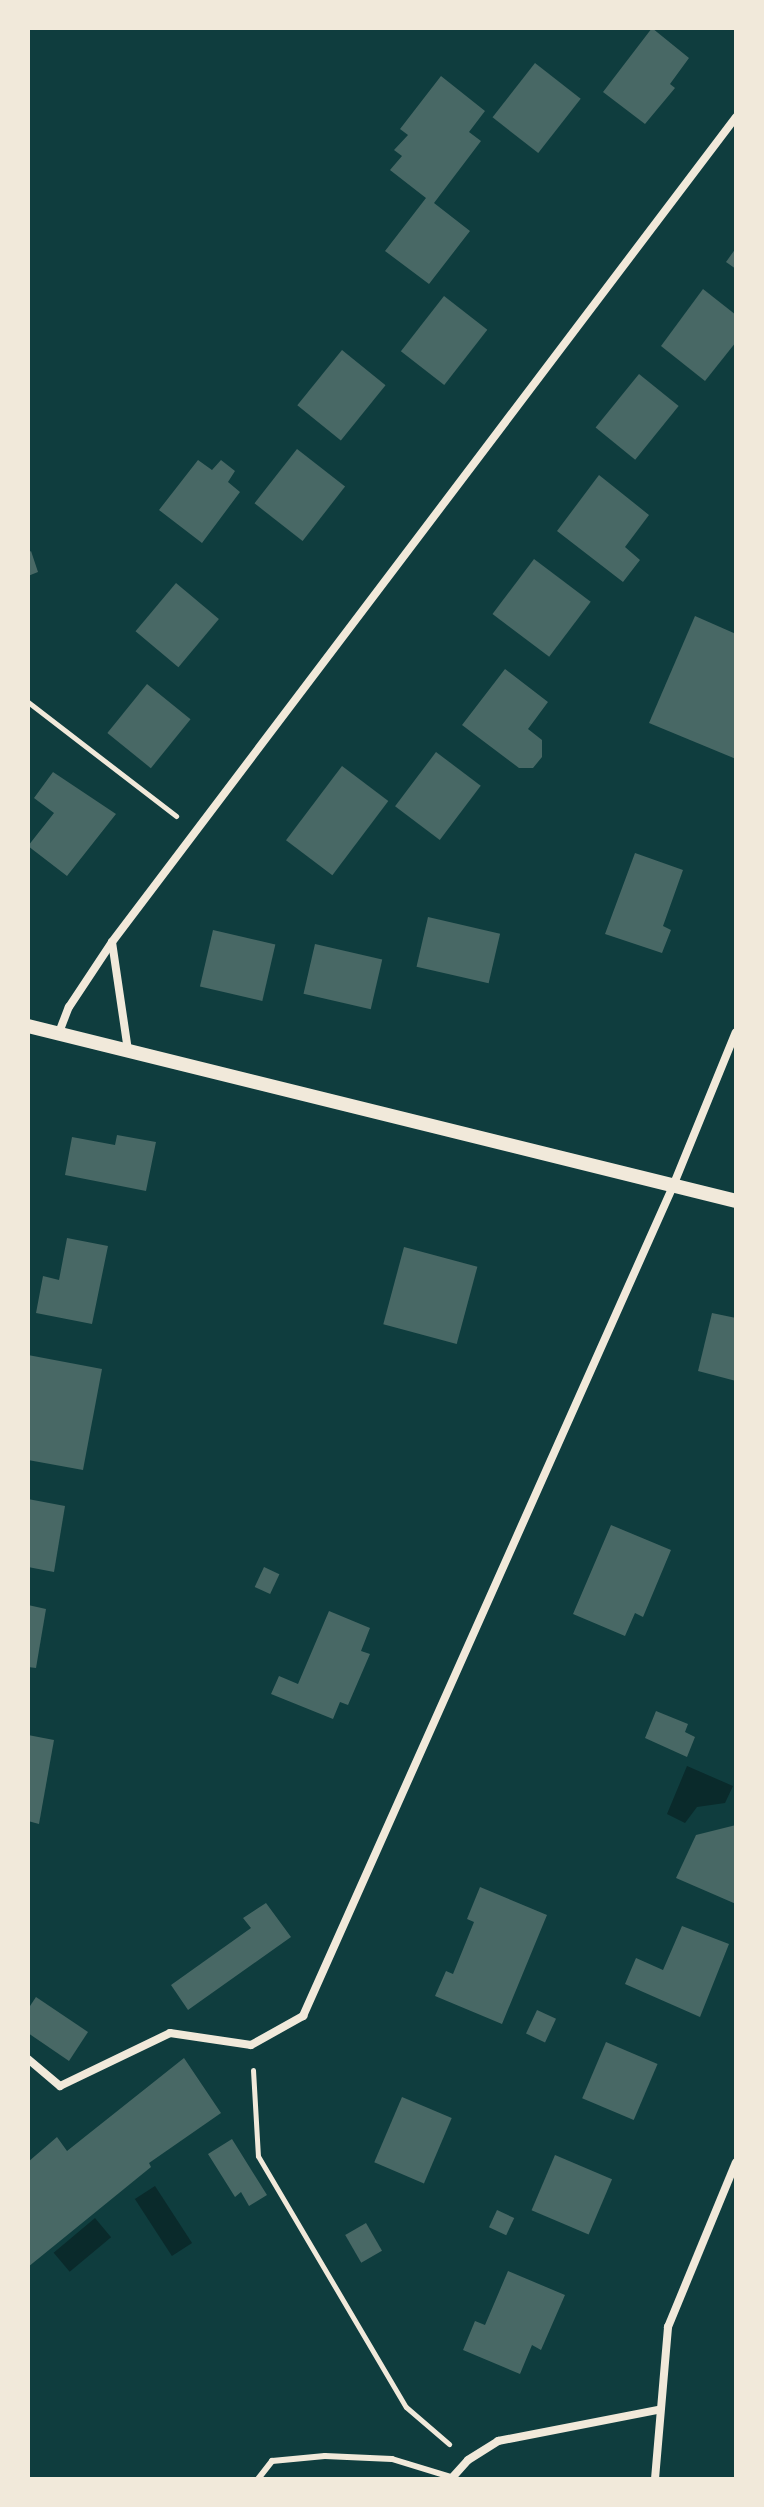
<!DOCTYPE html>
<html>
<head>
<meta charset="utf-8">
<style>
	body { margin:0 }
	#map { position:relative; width:764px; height:2507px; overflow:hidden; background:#0f3d3e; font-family:"Space Grotesk",sans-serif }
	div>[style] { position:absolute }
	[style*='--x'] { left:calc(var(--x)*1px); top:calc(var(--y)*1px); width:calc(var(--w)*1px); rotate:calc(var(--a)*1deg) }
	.water>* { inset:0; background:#0a2a2b; transform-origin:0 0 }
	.building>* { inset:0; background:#486865; transform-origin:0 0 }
	.path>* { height:5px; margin:-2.5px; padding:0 2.5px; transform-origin:2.5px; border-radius:2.5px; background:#f1e9da }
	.service>* { height:6px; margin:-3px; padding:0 3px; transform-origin:3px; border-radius:3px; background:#f1e9da }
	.minor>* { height:8px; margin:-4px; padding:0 4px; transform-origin:4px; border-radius:4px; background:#f1e9da }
	.tertiary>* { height:14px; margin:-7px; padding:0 7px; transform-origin:7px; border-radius:7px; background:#f1e9da }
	span { translate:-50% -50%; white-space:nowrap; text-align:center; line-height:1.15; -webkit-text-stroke:6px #f1e9da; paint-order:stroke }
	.frame { position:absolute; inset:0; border:30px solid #f1e9da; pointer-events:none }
</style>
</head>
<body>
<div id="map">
	<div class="water">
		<i style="clip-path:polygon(687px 1766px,733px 1786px,725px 1803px,697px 1807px,685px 1823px,667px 1814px)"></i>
		<i style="left:155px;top:2186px;width:68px;height:24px;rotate:57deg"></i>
		<i style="left:95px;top:2218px;width:25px;height:54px;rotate:50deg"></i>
	</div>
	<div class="building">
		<i style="clip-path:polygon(652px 28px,689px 58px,670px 84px,675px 88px,645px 124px,603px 92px)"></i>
		<i style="left:535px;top:63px;width:58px;height:69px;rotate:38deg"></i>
		<i style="clip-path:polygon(441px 76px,485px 111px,469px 132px,481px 141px,434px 203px,470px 231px,429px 284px,385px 251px,426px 198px,390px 170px,402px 156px,394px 150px,408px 135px,400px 129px)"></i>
		<i style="clip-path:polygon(736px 248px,736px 269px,726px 262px)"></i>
		<i style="clip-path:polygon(703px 289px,736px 315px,736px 342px,705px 381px,661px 346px)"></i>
		<i style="left:444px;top:296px;width:55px;height:70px;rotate:38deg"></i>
		<i style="left:342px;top:350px;width:56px;height:71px;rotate:39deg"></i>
		<i style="left:639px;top:374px;width:51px;height:69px;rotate:39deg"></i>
		<i style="left:297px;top:449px;width:61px;height:69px;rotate:38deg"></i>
		<i style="clip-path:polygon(198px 460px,212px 470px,221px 460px,235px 471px,228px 482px,240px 492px,202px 543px,159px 510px)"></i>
		<i style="clip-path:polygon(599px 475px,649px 515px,625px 547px,640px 560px,623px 582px,557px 531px)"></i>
		<i style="clip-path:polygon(31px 551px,38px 572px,28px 576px,28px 553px)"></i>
		<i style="left:534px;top:559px;width:71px;height:69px;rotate:37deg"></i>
		<i style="left:176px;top:583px;width:56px;height:63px;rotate:40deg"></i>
		<i style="clip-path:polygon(695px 616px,736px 634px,736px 759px,649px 723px)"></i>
		<i style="clip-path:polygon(505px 669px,548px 702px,528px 729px,542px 740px,542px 757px,533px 768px,519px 768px,462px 725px)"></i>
		<i style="left:147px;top:684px;width:56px;height:63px;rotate:39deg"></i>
		<i style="left:436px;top:752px;width:56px;height:68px;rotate:37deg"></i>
		<i style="left:342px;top:766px;width:58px;height:93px;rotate:37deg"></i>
		<i style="clip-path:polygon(53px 772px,116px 814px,67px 876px,28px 846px,54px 813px,34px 798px)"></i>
		<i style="clip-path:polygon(635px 853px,683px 870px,663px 926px,671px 930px,662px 953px,605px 934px)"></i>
		<i style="left:428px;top:917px;width:74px;height:51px;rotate:13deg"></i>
		<i style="left:213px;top:930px;width:64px;height:58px;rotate:13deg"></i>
		<i style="left:315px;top:944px;width:69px;height:51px;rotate:13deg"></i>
		<i style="clip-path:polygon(117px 1135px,156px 1142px,146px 1191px,65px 1175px,72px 1137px,115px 1145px)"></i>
		<i style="clip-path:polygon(67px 1238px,108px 1246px,92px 1324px,36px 1313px,43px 1276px,59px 1280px)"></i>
		<i style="left:404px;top:1247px;width:76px;height:80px;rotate:15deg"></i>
		<i style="clip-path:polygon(712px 1313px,736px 1318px,736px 1381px,698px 1371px)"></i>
		<i style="clip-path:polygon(28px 1355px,102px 1369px,83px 1470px,28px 1460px)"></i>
		<i style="clip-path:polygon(28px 1499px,65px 1506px,54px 1572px,28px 1567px)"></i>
		<i style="clip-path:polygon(611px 1525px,671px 1550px,643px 1617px,635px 1613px,625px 1636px,573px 1614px)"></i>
		<i style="left:264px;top:1567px;width:17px;height:22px;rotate:25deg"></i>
		<i style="clip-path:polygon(28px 1605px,46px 1609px,36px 1668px,28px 1667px)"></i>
		<i style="clip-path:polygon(329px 1611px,370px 1628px,361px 1651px,370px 1654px,348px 1705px,340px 1702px,333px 1719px,271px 1694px,279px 1676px,298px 1684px)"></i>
		<i style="clip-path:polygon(656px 1711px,688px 1724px,685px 1732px,695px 1737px,687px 1757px,645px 1738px)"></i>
		<i style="clip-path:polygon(28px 1735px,54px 1740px,39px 1824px,28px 1821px)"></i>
		<i style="clip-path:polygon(736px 1825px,736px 1904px,676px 1878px,696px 1835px)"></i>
		<i style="clip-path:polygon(480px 1887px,547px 1915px,502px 2024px,435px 1996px,446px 1971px,453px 1974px,474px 1922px,467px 1919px)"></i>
		<i style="clip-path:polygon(266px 1903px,291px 1937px,188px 2010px,171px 1985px,251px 1928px,243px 1918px)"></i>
		<i style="clip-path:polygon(682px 1926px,729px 1944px,700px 2017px,625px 1984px,636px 1958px,663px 1970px)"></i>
		<i style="clip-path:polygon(36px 1997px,88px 2032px,69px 2061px,28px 2033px,28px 2009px)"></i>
		<i style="left:537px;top:2010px;width:21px;height:26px;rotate:25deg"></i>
		<i style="left:606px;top:2042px;width:56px;height:61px;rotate:23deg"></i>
		<i style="clip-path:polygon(184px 2058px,221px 2113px,149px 2163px,151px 2167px,28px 2267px,28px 2162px,57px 2137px,67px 2151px)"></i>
		<i style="left:402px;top:2097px;width:54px;height:71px;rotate:23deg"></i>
		<i style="clip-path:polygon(232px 2139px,267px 2195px,249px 2206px,241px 2192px,235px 2197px,208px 2154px)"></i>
		<i style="left:555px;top:2155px;width:62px;height:60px;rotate:23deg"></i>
		<i style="left:497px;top:2210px;width:19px;height:19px;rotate:25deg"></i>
		<i style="left:366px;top:2223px;width:32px;height:24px;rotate:60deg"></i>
		<i style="clip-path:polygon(508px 2271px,565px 2295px,541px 2350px,532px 2345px,520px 2374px,463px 2350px,475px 2321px,485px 2325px)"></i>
	</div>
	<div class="path">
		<i style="--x:28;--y:702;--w:187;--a:37.6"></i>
		<i style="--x:253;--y:2070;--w:86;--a:86.7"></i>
		<i style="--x:258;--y:2156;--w:291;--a:59.5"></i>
		<i style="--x:406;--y:2407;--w:57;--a:40.7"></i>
	</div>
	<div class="service">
		<i style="--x:258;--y:2479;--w:23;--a:-52"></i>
		<i style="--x:272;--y:2461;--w:53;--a:-5.4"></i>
		<i style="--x:325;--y:2456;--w:67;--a:2.6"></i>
		<i style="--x:392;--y:2459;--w:62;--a:17"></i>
	</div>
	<div class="minor">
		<i style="--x:112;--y:942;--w:1034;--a:-52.9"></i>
		<i style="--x:58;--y:1035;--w:30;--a:-69"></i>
		<i style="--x:69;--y:1007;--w:78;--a:-56.5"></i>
		<i style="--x:112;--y:942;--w:109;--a:81.6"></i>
		<i style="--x:28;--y:2059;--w:42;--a:40.2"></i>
		<i style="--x:60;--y:2086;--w:122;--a:-25.7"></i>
		<i style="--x:170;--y:2033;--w:82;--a:8.4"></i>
		<i style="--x:251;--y:2045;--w:60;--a:-29.1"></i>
		<i style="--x:303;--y:2016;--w:909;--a:-65.97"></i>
		<i style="--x:673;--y:1186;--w:166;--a:-67.8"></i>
		<i style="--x:451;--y:2479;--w:25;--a:-48"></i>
		<i style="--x:468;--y:2460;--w:36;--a:-32"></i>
		<i style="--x:498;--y:2441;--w:163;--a:-11"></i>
		<i style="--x:655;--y:2479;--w:153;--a:-85.1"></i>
		<i style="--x:668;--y:2327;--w:178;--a:-67.6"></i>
	</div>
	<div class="tertiary">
		<i style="--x:28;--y:1026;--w:729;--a:13.88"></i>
	</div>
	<div class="frame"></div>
</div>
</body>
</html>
